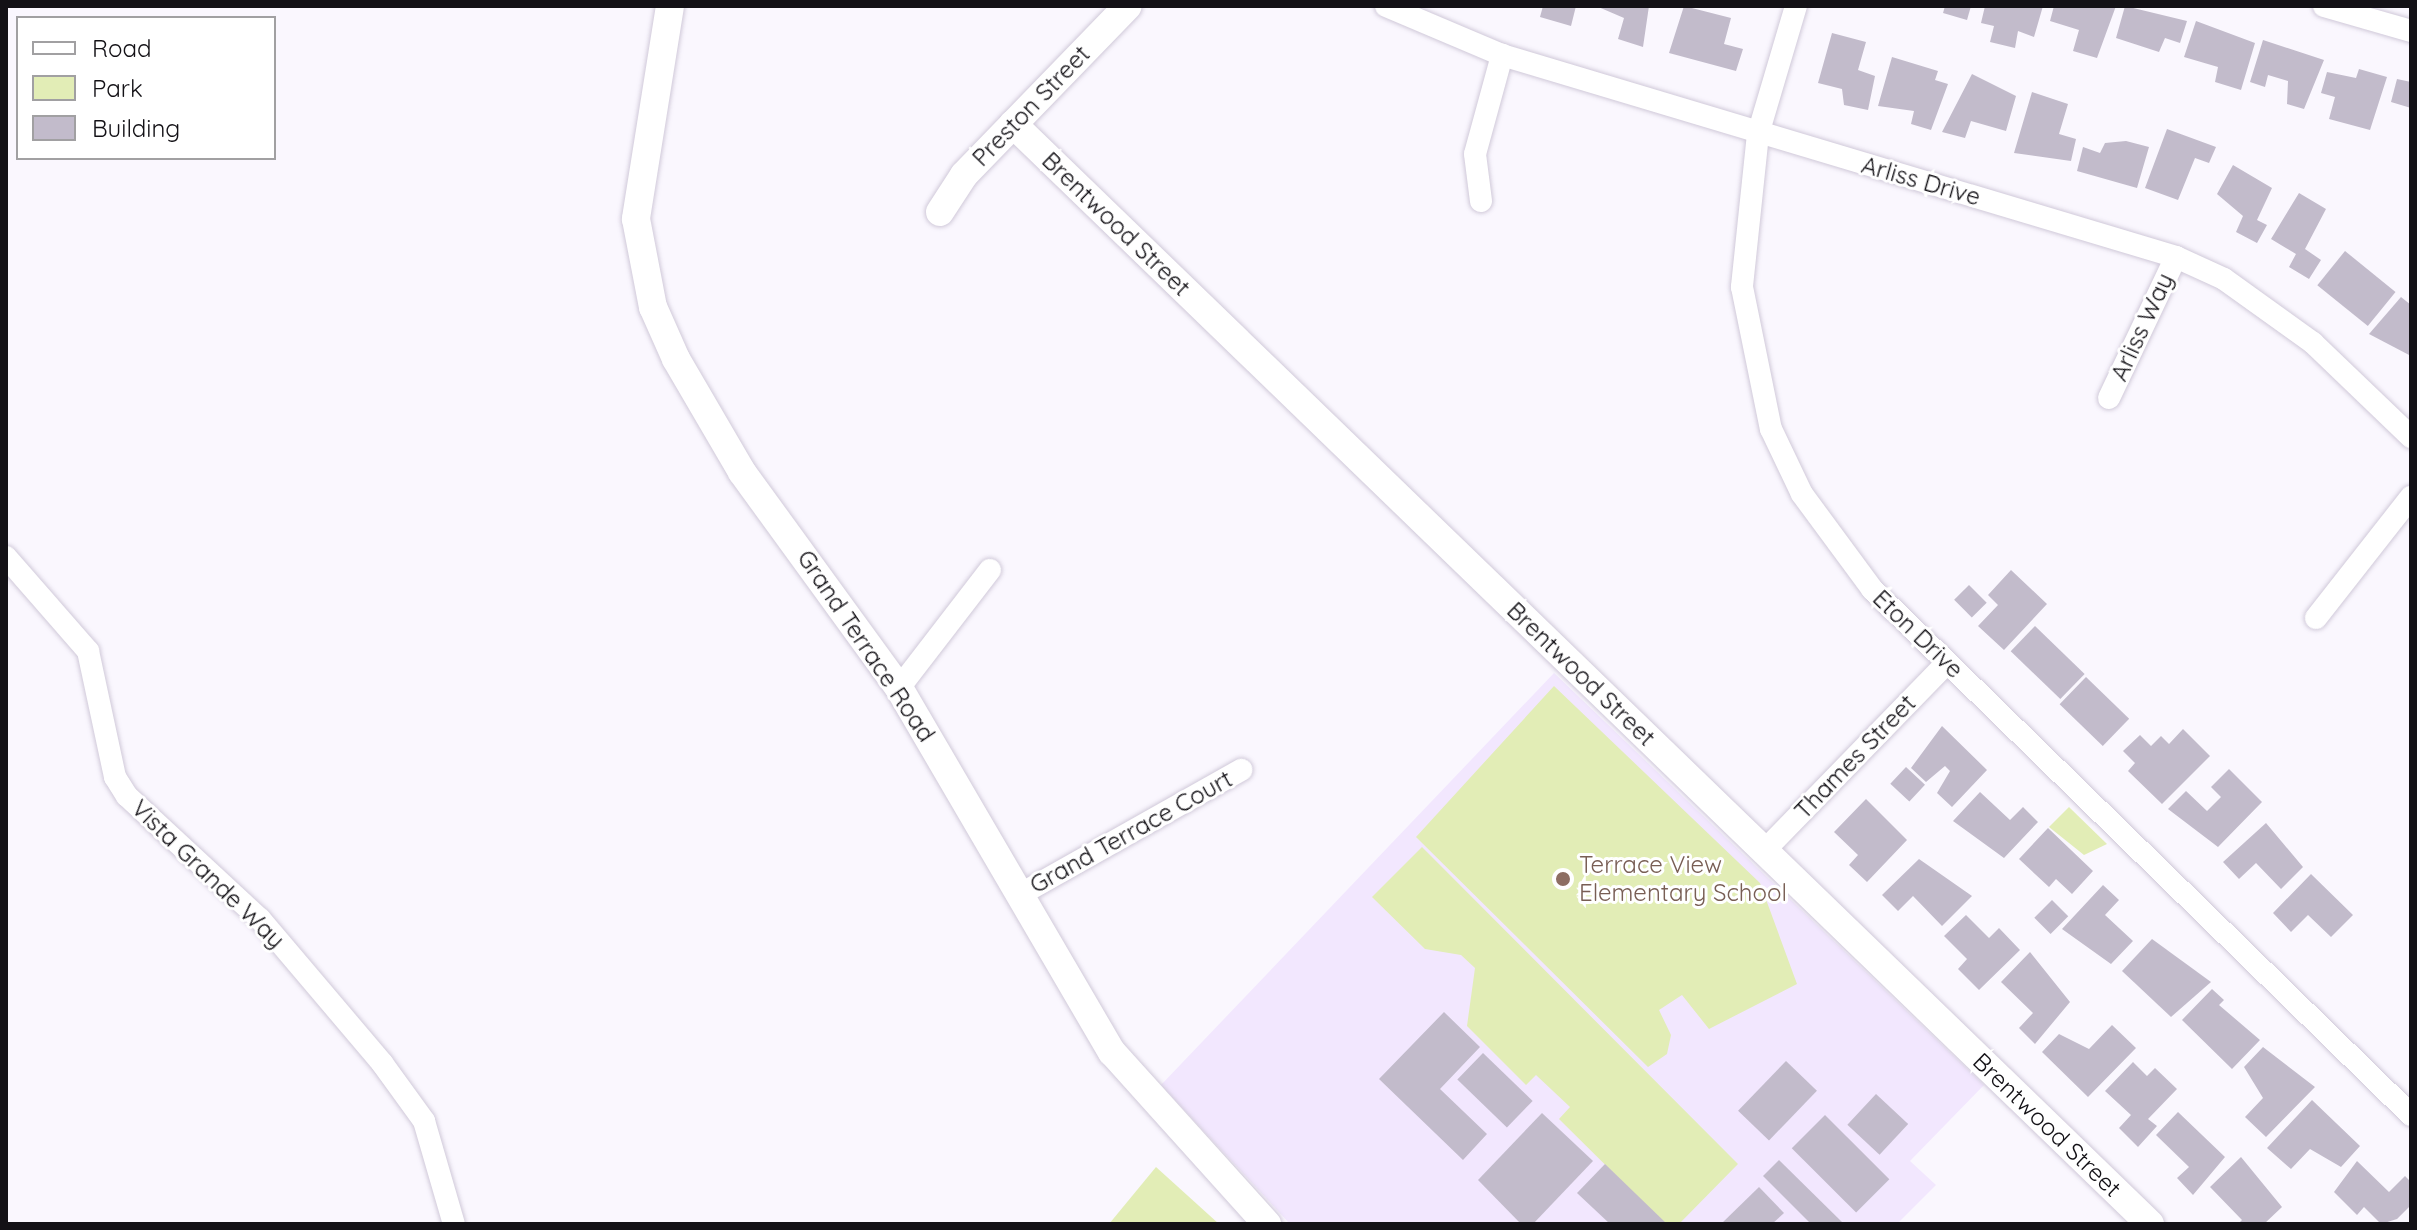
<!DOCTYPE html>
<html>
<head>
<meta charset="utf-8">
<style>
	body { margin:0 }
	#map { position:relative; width:2417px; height:1230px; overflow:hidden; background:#faf7fe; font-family:Quicksand,sans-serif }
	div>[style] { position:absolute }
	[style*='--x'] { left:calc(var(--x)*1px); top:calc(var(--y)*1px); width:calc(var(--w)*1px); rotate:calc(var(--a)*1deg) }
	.built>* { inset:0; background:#f2e7fe }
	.green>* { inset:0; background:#e2edb6 }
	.building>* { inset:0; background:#c2bbcb; transform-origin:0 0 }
	.roads { filter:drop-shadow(0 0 2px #d0c9d9) drop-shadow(0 0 2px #d0c9d9) }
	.minor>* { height:22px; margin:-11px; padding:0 11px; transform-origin:11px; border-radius:11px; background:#fff }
	.tertiary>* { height:28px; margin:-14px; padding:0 14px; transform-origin:14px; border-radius:14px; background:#fff }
	.dots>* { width:22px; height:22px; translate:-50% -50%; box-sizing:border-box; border:4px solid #fff; border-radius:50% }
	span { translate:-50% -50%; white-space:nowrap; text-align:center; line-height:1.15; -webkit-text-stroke:6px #fff; paint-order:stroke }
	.street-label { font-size:24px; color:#131116 }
	.education-label { font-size:24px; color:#785e54 }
	.left { translate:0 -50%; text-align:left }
	.frame { position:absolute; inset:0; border:8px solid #131116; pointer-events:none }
	.legend { position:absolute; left:16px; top:16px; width:260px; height:144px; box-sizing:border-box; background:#fff; border:2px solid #a1a0a2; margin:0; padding:10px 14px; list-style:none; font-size:24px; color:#131116 }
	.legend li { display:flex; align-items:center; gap:16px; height:40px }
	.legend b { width:40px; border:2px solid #a1a0a2 }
</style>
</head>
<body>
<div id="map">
	<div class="built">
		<i style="clip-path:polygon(1554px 673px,1984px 1085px,1910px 1161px,1936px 1185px,1897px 1224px,1290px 1224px,1161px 1085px)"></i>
	</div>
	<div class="green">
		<i style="clip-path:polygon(1554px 686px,1760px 883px,1797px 984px,1709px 1029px,1682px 995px,1659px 1010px,1671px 1035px,1667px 1054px,1648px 1067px,1416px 837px)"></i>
		<i style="clip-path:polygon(2069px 807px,2107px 844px,2084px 855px,2049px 827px)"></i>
		<i style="clip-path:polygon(1422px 847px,1738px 1164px,1679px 1224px,1665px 1224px,1559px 1119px,1570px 1107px,1536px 1075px,1526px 1085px,1467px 1026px,1475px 968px,1461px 955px,1425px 949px,1372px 897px)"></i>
		<i style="clip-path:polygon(1156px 1167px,1219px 1224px,1109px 1224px)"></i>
	</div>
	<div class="building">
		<i style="clip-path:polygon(1543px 6px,1576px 6px,1571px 26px,1540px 17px)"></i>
		<i style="clip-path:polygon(1596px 6px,1649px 6px,1643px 47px,1618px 39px,1624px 18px)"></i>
		<i style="clip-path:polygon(1684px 6px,1731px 18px,1724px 44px,1743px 49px,1736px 71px,1669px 53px)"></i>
		<i style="clip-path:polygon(1945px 6px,1971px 6px,1967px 20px,1943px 13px)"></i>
		<i style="clip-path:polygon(1985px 6px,2043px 6px,2034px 37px,2018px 31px,2015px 48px,1990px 42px,1994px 26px,1981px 23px)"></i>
		<i style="clip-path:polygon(2054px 6px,2116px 6px,2097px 58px,2073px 51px,2079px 30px,2050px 21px)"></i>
		<i style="clip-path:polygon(2125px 6px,2187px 21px,2180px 43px,2165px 38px,2159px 52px,2116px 38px)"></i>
		<i style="clip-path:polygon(2196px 21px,2255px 43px,2241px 90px,2215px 82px,2218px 67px,2184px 57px)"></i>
		<i style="clip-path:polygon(1832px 33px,1866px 42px,1858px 70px,1875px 76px,1868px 110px,1844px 105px,1842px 89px,1818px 83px)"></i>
		<i style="clip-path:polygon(2263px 40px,2324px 60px,2304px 109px,2287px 104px,2288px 81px,2268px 75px,2265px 87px,2250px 82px)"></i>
		<i style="clip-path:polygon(1892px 57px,1938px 71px,1935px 80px,1948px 84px,1931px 130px,1911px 124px,1914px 111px,1878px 106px)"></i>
		<i style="clip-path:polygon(2359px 69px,2387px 77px,2370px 130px,2329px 119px,2335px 97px,2321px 93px,2327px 72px,2356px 78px)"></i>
		<i style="clip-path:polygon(1972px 74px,2016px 96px,2006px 131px,1971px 121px,1965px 138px,1942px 132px)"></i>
		<i style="clip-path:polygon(2397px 79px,2411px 82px,2411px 108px,2391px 102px)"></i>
		<i style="clip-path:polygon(2032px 92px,2068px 104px,2059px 134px,2076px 139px,2071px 161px,2014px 153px)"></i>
		<i style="clip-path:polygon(2167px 129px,2216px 147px,2209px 163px,2195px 158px,2178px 200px,2145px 188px)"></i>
		<i style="clip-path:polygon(2126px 141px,2149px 147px,2137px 188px,2077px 171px,2083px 147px,2100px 153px,2105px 143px)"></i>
		<i style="clip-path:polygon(2233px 165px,2272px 188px,2257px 220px,2267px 225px,2257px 243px,2236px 232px,2243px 216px,2217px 194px)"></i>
		<i style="clip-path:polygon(2299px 193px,2326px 209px,2305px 249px,2321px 260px,2309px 279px,2289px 267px,2296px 254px,2271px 239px)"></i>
		<i style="left:2345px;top:251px;width:65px;height:44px;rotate:39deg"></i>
		<i style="clip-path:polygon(2401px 297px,2411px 305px,2411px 356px,2369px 334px)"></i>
		<i style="clip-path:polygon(2011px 570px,2047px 604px,2004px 650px,1978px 626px,1998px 605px,1988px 595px)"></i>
		<i style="left:1969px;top:585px;width:25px;height:21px;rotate:45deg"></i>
		<i style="left:2035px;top:626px;width:69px;height:35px;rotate:44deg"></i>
		<i style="left:2086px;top:677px;width:60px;height:38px;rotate:44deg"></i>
		<i style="clip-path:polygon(1942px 726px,1987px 770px,1952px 807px,1937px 793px,1950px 771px,1945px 766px,1926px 782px,1911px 768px)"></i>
		<i style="clip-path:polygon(2183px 729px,2210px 756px,2162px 804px,2128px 771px,2135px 763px,2123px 751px,2140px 735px,2151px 746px,2161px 736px,2169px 744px)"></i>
		<i style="left:1906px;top:767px;width:26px;height:23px;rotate:43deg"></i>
		<i style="clip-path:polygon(2229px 769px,2262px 802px,2218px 847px,2168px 809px,2186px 791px,2207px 811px,2221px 797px,2211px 787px)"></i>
		<i style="clip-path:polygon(1980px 792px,2010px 820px,2023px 807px,2038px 822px,2004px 858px,1953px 821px)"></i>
		<i style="clip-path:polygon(1866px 799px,1907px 840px,1867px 882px,1849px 865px,1858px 855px,1834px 832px)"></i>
		<i style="clip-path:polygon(2266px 823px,2303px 867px,2281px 889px,2256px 863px,2239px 879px,2223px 862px)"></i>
		<i style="clip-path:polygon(2048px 828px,2093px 871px,2072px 894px,2056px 879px,2049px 887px,2019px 859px)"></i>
		<i style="clip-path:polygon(1919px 859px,1972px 896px,1942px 926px,1913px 896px,1898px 911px,1882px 895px)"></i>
		<i style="clip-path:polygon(2311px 874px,2353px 915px,2331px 937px,2308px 915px,2291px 932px,2273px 913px)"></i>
		<i style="clip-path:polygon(2103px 885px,2119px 900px,2105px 915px,2133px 941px,2111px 964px,2062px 929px)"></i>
		<i style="left:2052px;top:900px;width:23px;height:25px;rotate:45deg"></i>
		<i style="clip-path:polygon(1966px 915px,1989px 938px,1999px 928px,2020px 950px,1979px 990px,1958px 969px,1967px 959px,1944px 936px)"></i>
		<i style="clip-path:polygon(2152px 939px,2211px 982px,2171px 1017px,2122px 971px)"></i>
		<i style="clip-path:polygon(2030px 952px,2070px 1002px,2035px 1044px,2019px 1028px,2033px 1013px,2001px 982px)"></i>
		<i style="clip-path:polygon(2212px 989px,2224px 1000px,2219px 1005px,2260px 1040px,2232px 1069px,2182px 1020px)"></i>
		<i style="clip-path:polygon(1444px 1012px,1480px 1047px,1440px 1089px,1487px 1134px,1463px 1160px,1379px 1079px)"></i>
		<i style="clip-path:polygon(2112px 1025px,2136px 1048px,2088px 1097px,2042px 1052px,2059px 1034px,2089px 1049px)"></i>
		<i style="clip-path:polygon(2263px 1047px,2315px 1087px,2266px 1137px,2245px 1117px,2263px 1098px,2244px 1067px)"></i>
		<i style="left:1483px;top:1053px;width:69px;height:37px;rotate:44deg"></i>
		<i style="left:1786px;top:1061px;width:43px;height:69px;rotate:44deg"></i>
		<i style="clip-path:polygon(2133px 1062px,2147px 1076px,2155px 1068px,2177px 1089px,2148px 1119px,2157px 1126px,2138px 1147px,2119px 1128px,2131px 1115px,2105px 1091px)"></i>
		<i style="left:1876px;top:1094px;width:44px;height:42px;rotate:43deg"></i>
		<i style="clip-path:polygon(2312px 1100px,2360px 1146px,2341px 1167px,2310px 1149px,2291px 1169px,2267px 1148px)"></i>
		<i style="clip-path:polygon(2178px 1112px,2225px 1157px,2193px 1195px,2177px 1178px,2189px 1167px,2156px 1135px)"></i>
		<i style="clip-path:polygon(1542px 1113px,1593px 1161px,1533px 1224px,1521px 1224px,1478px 1180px)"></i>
		<i style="left:1825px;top:1115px;width:91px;height:47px;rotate:45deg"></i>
		<i style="clip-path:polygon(2241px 1157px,2282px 1207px,2264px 1224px,2238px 1224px,2242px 1220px,2210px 1187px)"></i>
		<i style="clip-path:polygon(1779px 1160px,1844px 1224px,1811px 1224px,1763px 1176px)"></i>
		<i style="clip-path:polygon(2357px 1161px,2389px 1192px,2405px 1176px,2411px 1182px,2411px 1205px,2397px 1219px,2381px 1224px,2364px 1207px,2357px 1215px,2334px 1192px)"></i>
		<i style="clip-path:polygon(1605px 1164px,1667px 1224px,1610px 1224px,1577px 1193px)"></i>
		<i style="clip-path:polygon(1759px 1187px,1784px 1213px,1772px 1224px,1721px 1224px)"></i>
	</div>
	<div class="roads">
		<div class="minor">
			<i style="--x:1386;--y:6;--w:126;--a:22.9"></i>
			<i style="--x:1502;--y:55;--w:704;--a:16.68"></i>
			<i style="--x:2176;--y:257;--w:53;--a:24.6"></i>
			<i style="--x:2224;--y:279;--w:110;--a:35.7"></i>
			<i style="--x:2313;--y:343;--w:136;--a:43.8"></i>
			<i style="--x:1796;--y:6;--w:134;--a:106.5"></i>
			<i style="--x:1758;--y:134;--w:154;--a:96"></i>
			<i style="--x:1742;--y:287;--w:145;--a:78.5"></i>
			<i style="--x:1771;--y:429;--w:72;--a:64.5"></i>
			<i style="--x:1802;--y:494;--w:118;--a:53.6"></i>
			<i style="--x:1872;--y:589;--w:753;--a:44.3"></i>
			<i style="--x:2324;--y:6;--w:91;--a:16"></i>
			<i style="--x:1481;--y:201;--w:47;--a:-97.3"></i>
			<i style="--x:1475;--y:154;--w:103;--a:-74.7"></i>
			<i style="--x:2109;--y:398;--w:156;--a:-64.6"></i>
			<i style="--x:6;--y:557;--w:125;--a:48.9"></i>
			<i style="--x:88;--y:651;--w:129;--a:77.9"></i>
			<i style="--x:115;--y:777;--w:22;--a:58"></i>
			<i style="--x:127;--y:796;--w:181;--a:42.8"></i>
			<i style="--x:260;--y:919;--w:189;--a:49.7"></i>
			<i style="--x:382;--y:1063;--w:72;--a:54.1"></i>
			<i style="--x:424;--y:1121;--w:107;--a:73.8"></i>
			<i style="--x:2316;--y:618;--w:154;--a:-51.9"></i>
			<i style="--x:899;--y:688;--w:149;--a:-52.4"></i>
			<i style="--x:1764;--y:851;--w:262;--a:-45.8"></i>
			<i style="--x:1021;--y:894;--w:253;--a:-29.4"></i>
		</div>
		<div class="tertiary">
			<i style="--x:670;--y:6;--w:216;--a:99.1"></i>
			<i style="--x:636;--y:219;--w:90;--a:79.1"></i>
			<i style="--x:653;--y:307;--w:57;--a:66.1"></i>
			<i style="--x:676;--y:359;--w:131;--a:59.7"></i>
			<i style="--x:742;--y:472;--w:267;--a:54"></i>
			<i style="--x:899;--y:688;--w:422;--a:59.7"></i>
			<i style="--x:1112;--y:1052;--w:232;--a:48"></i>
			<i style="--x:1013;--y:124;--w:1582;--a:44.05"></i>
			<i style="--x:940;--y:212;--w:44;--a:-57"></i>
			<i style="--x:964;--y:175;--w:235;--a:-45.9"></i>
		</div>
	</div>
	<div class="dots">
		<i style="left:1563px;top:879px;background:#8d6e63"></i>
	</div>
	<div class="street-label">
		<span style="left:1031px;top:106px;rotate:-46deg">Preston Street</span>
		<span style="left:1921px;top:181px;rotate:16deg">Arliss Drive</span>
		<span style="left:1116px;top:224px;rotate:44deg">Brentwood Street</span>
		<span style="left:2142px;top:327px;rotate:-65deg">Arliss Way</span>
		<span style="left:1918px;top:634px;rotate:44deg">Eton Drive</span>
		<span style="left:866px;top:646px;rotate:56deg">Grand Terrace Road</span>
		<span style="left:1581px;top:674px;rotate:44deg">Brentwood Street</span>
		<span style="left:1855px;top:757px;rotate:-46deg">Thames Street</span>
		<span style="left:1131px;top:832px;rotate:-29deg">Grand Terrace Court</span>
		<span style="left:208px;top:874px;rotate:44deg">Vista Grande Way</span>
		<span style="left:2047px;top:1125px;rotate:44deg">Brentwood Street</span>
	</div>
	<div class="education-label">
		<span class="left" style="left:1579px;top:879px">Terrace View<br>Elementary School</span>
	</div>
	<div class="frame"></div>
	<ul class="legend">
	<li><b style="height:10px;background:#fff"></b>Road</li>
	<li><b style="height:22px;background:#e2edb6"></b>Park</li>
	<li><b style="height:22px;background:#c2bbcb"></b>Building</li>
	</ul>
</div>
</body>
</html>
